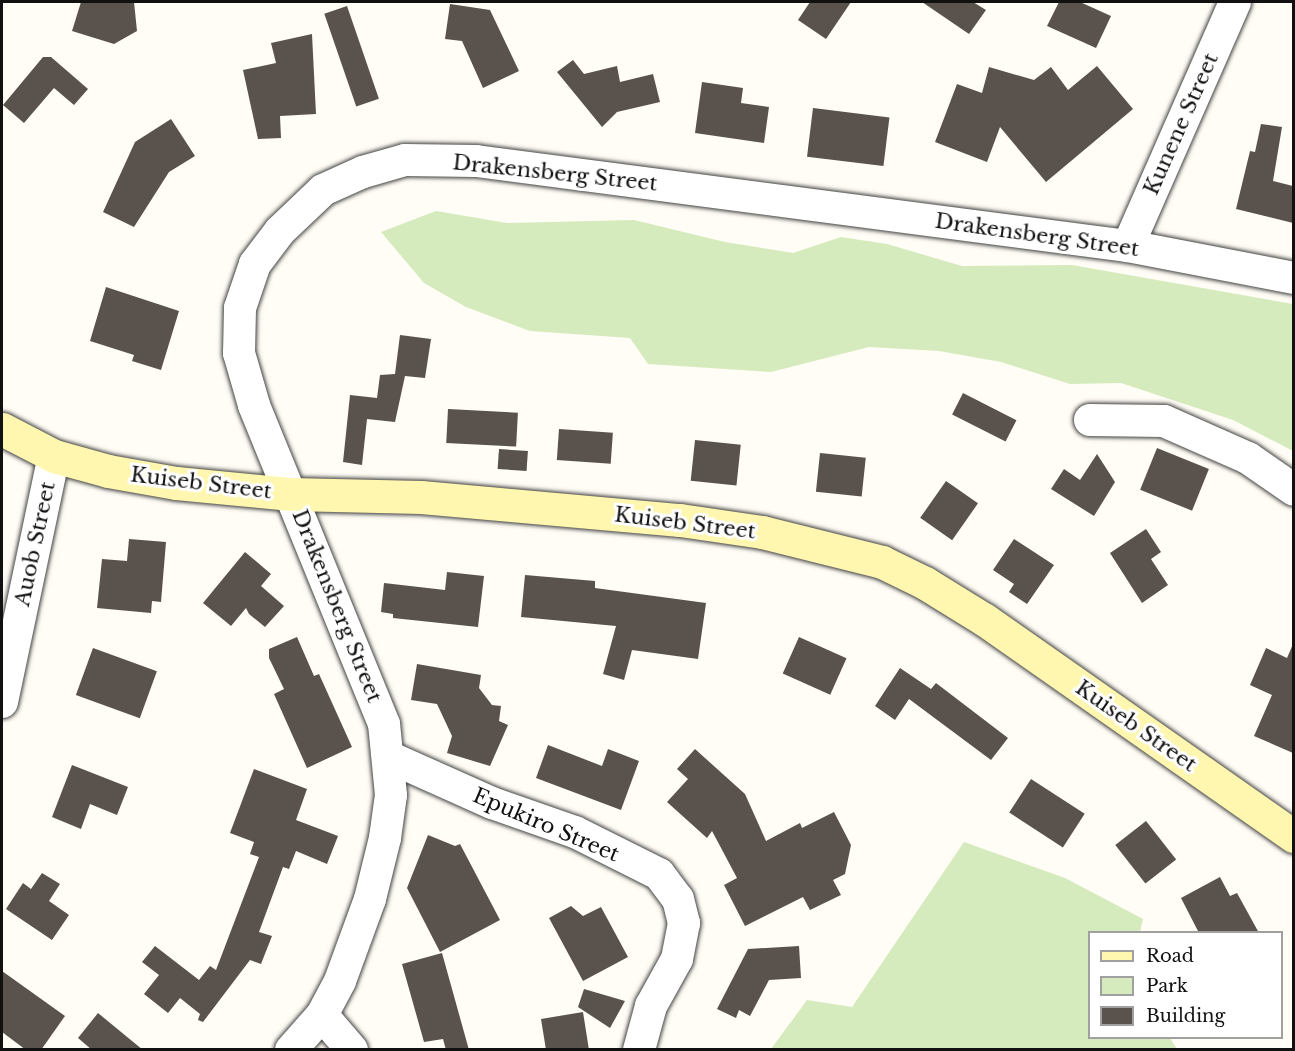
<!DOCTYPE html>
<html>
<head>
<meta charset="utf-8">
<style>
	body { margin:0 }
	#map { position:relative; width:1295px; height:1051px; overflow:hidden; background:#fffdf5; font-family:"Libre Baskerville",serif }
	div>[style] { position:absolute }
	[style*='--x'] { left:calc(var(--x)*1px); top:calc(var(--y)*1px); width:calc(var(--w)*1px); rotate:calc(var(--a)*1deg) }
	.green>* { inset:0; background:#d5ebbd }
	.building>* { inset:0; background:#5a524d; transform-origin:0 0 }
	.roads { filter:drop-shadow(0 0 2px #444) drop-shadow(0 0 2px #444) }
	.street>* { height:32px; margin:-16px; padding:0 16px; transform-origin:16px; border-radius:16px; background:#fff }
	.secondary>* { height:33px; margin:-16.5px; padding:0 16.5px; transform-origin:16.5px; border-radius:16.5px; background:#fff6b0 }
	span { translate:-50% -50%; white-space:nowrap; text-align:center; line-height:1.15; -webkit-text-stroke:6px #fff; paint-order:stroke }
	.street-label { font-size:21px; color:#111 }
	.frame { position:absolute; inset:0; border:3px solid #111; pointer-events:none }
	.legend { position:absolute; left:1088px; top:931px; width:195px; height:108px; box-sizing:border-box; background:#fff; border:2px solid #a0a0a0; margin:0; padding:8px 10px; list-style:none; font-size:18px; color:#111 }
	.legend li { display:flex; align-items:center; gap:12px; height:30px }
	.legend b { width:30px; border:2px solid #a0a0a0 }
</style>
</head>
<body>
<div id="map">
	<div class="green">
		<i style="clip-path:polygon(436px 211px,507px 223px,634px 220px,725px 242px,793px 253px,841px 237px,887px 244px,962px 266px,1072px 265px,1293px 304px,1293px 451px,1233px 420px,1121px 383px,1070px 384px,1001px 362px,939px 351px,869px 347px,771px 372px,648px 364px,630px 338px,530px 331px,466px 307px,424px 283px,381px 232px)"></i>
		<i style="clip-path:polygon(964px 842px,1065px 878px,1143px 919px,1140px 932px,1090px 932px,1090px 1038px,1170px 1038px,1177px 1049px,771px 1049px,807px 1000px,852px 1007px)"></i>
	</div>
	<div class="building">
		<i style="clip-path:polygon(81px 2px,134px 2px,137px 31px,114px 44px,72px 31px)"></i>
		<i style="clip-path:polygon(810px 2px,851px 2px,826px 39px,798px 20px)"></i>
		<i style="clip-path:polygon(922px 2px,973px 2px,986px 10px,969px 34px)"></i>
		<i style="clip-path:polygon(1059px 2px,1080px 2px,1111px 16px,1096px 48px,1047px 26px)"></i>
		<i style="clip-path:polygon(450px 4px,490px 10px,519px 71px,483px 88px,462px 41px,445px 39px)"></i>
		<i style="left:347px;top:6px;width:98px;height:24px;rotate:71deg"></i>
		<i style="clip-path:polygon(312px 34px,316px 114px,280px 116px,281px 138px,258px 139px,243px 70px,276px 63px,271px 43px)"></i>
		<i style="clip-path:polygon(43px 57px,51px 57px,88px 89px,74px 105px,54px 88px,24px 123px,3px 105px)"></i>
		<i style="clip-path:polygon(573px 60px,584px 74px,617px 66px,620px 82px,653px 74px,660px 102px,617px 112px,602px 127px,557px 72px)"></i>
		<i style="clip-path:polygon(1097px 66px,1133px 109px,1046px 182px,1000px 127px,987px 162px,935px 142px,957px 84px,982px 93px,989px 67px,1034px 80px,1051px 67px,1068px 90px)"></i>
		<i style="clip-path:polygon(702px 82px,743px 88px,741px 103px,769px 107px,764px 143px,695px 133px)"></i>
		<i style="left:813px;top:108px;width:77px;height:49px;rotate:7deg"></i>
		<i style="clip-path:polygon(171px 119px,195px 156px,169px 172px,134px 227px,103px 212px,135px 142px)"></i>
		<i style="clip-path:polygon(1261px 124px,1282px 127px,1273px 181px,1293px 186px,1293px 223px,1236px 209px,1250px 151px,1255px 152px)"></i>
		<i style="clip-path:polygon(106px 287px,179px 311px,161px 370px,132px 361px,134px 355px,90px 341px)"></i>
		<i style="clip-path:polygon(400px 335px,431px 339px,425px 378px,405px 376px,395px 422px,367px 419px,362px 465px,343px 462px,350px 395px,377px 398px,380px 375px,395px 374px)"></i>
		<i style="left:963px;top:393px;width:60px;height:24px;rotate:27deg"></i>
		<i style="left:448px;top:409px;width:70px;height:34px;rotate:3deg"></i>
		<i style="left:559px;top:429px;width:54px;height:31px;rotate:4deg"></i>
		<i style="left:695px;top:440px;width:46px;height:41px;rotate:6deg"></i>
		<i style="left:1157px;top:448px;width:56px;height:45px;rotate:22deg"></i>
		<i style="left:499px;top:449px;width:29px;height:20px;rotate:4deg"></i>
		<i style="left:820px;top:453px;width:46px;height:39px;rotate:6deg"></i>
		<i style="clip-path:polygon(1097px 454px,1115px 482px,1094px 516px,1051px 489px,1064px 469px,1080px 480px)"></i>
		<i style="left:946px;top:481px;width:39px;height:45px;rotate:35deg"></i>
		<i style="clip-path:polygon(1146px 529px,1161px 552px,1151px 559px,1168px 585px,1142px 603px,1110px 553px)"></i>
		<i style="clip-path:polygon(129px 539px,166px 542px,161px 602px,152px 601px,151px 613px,97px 608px,102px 559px,127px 561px)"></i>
		<i style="clip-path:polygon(1014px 539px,1054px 565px,1027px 604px,1009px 592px,1014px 584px,993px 570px)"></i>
		<i style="clip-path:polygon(245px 552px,271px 574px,261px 586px,284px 606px,265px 627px,249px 614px,246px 608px,231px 626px,203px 603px)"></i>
		<i style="clip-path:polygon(447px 572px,484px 576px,478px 627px,393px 618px,393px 614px,381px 612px,384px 583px,445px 590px)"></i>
		<i style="clip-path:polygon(525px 575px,595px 581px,595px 588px,706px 603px,698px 659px,632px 650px,624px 680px,603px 674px,616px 626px,521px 617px)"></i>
		<i style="clip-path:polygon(297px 637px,314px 676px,319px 674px,352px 747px,307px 768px,274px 694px,284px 689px,269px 658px,269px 649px)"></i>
		<i style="left:799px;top:637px;width:52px;height:40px;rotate:24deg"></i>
		<i style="clip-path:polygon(1293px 644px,1293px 753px,1254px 736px,1272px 695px,1250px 685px,1266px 648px,1287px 658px)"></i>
		<i style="left:93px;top:648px;width:68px;height:50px;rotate:20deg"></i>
		<i style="clip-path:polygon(417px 664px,481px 675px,479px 688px,492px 705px,501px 706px,499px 721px,508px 725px,490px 766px,447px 753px,452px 736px,437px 704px,411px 700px)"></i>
		<i style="clip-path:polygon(900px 668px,931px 689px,936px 683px,1008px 738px,991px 760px,909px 699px,895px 720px,875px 706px)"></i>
		<i style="clip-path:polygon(548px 745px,602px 766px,608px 749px,639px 761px,621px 810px,536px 778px)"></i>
		<i style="clip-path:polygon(695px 749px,745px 794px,766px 841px,800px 823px,802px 828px,834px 812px,851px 845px,845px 874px,833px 880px,841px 895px,810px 910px,803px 897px,745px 926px,724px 885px,737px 878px,712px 831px,707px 838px,667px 802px,688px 779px,677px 769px)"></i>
		<i style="clip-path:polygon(72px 765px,128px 787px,117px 815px,90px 804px,81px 829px,52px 817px)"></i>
		<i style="clip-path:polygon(254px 769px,307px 789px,296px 820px,338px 836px,327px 864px,296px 851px,289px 869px,283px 867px,259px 932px,272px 936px,261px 964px,250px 960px,203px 1022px,198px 1020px,200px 1014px,180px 998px,168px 1013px,144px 994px,159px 975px,142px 962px,155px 946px,199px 980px,210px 966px,216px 970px,259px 857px,250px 854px,254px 842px,230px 833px)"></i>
		<i style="left:1031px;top:779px;width:64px;height:40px;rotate:33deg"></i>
		<i style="left:1146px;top:821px;width:49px;height:39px;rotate:52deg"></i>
		<i style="clip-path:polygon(428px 835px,455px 846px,460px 844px,500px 920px,440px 952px,407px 888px)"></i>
		<i style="clip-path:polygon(42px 873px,60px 884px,49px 901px,69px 915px,52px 940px,6px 909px,23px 883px,31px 889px)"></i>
		<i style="clip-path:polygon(1220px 877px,1230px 896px,1237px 893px,1259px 933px,1199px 933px,1181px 898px)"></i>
		<i style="clip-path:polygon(571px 906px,583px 916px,601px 907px,628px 957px,583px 981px,549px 918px)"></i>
		<i style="clip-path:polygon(799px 946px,801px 978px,769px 980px,750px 1016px,739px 1010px,736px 1018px,717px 1009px,748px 949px)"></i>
		<i style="clip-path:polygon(442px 953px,469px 1050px,446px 1050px,443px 1039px,424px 1042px,402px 964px)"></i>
		<i style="clip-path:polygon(2px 971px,65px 1016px,41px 1050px,26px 1050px,2px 1032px)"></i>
		<i style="clip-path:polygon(584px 989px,625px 1001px,610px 1028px,578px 1007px)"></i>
		<i style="clip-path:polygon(583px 1012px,589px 1050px,546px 1050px,541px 1019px)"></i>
		<i style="clip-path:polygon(98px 1013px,143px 1050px,92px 1050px,78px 1038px)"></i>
	</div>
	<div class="roads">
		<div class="street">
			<i style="--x:1128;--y:246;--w:266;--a:-66.3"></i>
			<i style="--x:1090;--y:420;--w:74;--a:0.8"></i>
			<i style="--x:1164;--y:421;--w:92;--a:23.8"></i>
			<i style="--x:1248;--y:458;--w:56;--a:34.8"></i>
			<i style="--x:2;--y:702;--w:251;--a:-78.1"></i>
			<i style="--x:389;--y:757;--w:113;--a:24.1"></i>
			<i style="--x:492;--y:803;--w:88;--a:19.3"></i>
			<i style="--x:575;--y:832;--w:94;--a:26.6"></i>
			<i style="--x:659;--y:874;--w:31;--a:53"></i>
			<i style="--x:678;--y:899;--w:25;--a:76"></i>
			<i style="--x:684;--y:923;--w:37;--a:101"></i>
			<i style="--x:677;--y:959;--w:54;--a:119"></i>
			<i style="--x:651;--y:1006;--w:46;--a:105.3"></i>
			<i style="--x:322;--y:1015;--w:46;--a:49.4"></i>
			<i style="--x:291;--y:1050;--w:47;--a:-48.5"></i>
			<i style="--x:322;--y:1015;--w:38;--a:-62"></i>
			<i style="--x:340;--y:981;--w:87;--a:-69.9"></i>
			<i style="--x:370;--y:899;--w:63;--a:-76.2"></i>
			<i style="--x:385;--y:838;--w:43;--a:-82.1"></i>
			<i style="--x:391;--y:795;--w:71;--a:-95.6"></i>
			<i style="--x:384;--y:724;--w:344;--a:-112.2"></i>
			<i style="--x:254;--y:405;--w:54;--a:-106.1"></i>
			<i style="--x:239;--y:353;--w:45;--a:-88.7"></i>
			<i style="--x:240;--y:308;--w:46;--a:-71.2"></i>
			<i style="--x:255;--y:264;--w:41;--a:-52.9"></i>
			<i style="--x:280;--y:231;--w:59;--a:-43.6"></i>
			<i style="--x:323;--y:190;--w:44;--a:-24.2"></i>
			<i style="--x:363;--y:172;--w:44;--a:-15.9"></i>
			<i style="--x:405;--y:160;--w:71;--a:0.8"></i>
			<i style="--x:476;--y:161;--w:658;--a:7.43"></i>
			<i style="--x:1128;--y:246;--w:169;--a:10.9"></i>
		</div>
		<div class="secondary">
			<i style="--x:2;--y:429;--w:59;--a:27.4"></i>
			<i style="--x:54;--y:456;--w:56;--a:15.5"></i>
			<i style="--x:108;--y:471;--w:69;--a:10"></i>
			<i style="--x:176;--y:483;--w:116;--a:5.5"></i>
			<i style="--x:291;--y:494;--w:130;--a:1.3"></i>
			<i style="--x:421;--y:497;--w:260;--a:5.1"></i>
			<i style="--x:680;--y:520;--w:83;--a:8.3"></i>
			<i style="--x:762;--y:532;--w:124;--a:14"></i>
			<i style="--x:882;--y:562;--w:48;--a:26"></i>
			<i style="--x:925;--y:583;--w:70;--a:31.7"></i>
			<i style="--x:985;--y:620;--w:377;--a:35"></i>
		</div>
	</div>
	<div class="street-label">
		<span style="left:1181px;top:124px;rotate:-66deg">Kunene Street</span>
		<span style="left:555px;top:173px;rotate:6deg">Drakensberg Street</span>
		<span style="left:1037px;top:235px;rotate:8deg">Drakensberg Street</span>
		<span style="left:201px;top:483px;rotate:7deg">Kuiseb Street</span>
		<span style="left:685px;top:523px;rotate:7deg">Kuiseb Street</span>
		<span style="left:35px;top:544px;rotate:-78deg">Auob Street</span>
		<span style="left:337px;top:606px;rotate:68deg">Drakensberg Street</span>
		<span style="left:1136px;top:726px;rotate:35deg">Kuiseb Street</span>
		<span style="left:546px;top:825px;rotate:23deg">Epukiro Street</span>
	</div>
	<div class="frame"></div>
	<ul class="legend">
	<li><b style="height:8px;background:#fff6b0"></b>Road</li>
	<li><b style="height:16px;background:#d5ebbd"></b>Park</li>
	<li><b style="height:16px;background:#5a524d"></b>Building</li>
	</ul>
</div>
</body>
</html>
